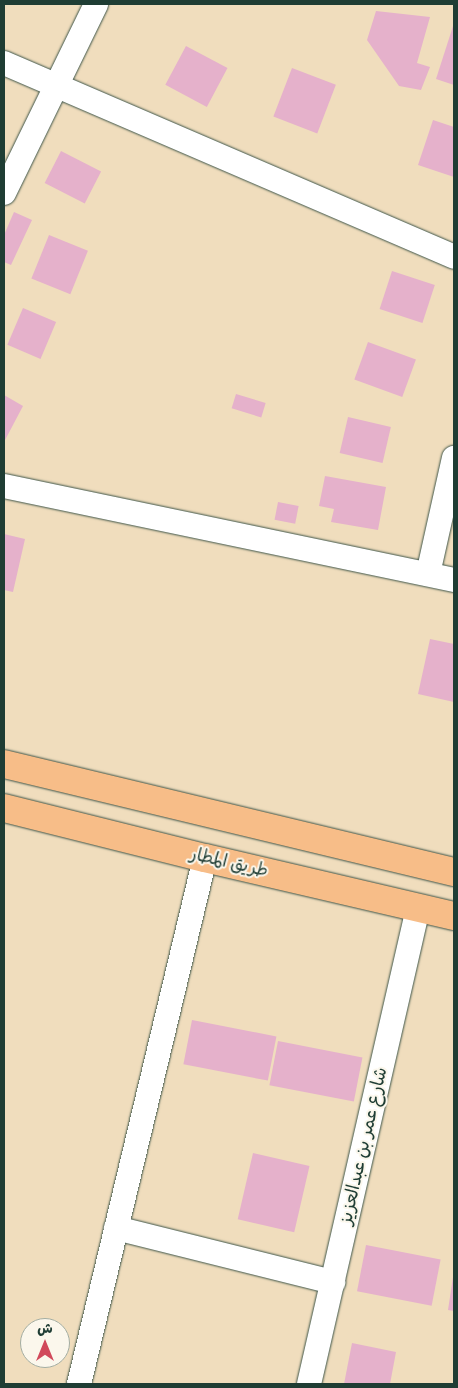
<!DOCTYPE html>
<html>
<head>
<meta charset="utf-8">
<style>
	body { margin:0 }
	#map { position:relative; width:458px; height:1388px; overflow:hidden; background:#f0ddbd; font-family:Pangolin,"Playpen Sans Arabic",sans-serif }
	div>[style] { position:absolute }
	[style*='--x'] { left:calc(var(--x)*1px); top:calc(var(--y)*1px); width:calc(var(--w)*1px); rotate:calc(var(--a)*1deg) }
	.building>* { inset:0; background:#e5b1cb; transform-origin:0 0 }
	.roads { filter:drop-shadow(0 0 1px #3e5549) drop-shadow(0 0 1px #3e5549) }
	.street>* { height:24px; margin:-12px; padding:0 12px; transform-origin:12px; border-radius:12px; background:#fff }
	.highway>* { height:28px; margin:-14px; padding:0 14px; transform-origin:14px; border-radius:14px; background:#f7bd88 }
	span { translate:-50% -50%; white-space:nowrap; text-align:center; line-height:1.15; -webkit-text-stroke:4px #fbf7ec; paint-order:stroke }
	.street-label { font-size:18px; color:#1f3d34 }
	.frame { position:absolute; inset:0; border:5px solid #1f3d34; pointer-events:none }
	.north { position:absolute; left:20px; top:1318px; width:50px; height:50px; box-sizing:border-box; background:#fbf7ec; border:1px solid #a3ada2; border-radius:50%; rotate:0deg; font-size:14px; font-weight:700; line-height:20px; text-align:center; color:#1f3d34 }
	.north::after { content:''; display:block; margin:auto; width:18px; height:22px; background:#d1495b; clip-path:polygon(50% 0,100% 100%,50% 72%,0 100%) }
</style>
</head>
<body>
<div id="map">
	<div class="building">
		<i style="clip-path:polygon(376px 11px,430px 17px,417px 63px,430px 67px,421px 90px,399px 86px,367px 40px)"></i>
		<i style="clip-path:polygon(454px 23px,454px 85px,436px 79px)"></i>
		<i style="left:186px;top:46px;width:47px;height:44px;rotate:28deg"></i>
		<i style="left:292px;top:68px;width:47px;height:52px;rotate:21deg"></i>
		<i style="clip-path:polygon(433px 120px,454px 127px,454px 177px,418px 165px)"></i>
		<i style="left:61px;top:151px;width:45px;height:36px;rotate:27deg"></i>
		<i style="clip-path:polygon(14px 212px,32px 220px,11px 265px,4px 262px,4px 235px)"></i>
		<i style="left:49px;top:235px;width:42px;height:47px;rotate:22deg"></i>
		<i style="left:392px;top:271px;width:45px;height:40px;rotate:18deg"></i>
		<i style="left:23px;top:308px;width:36px;height:40px;rotate:23deg"></i>
		<i style="left:368px;top:342px;width:51px;height:40px;rotate:20deg"></i>
		<i style="left:236px;top:394px;width:31px;height:15px;rotate:17deg"></i>
		<i style="clip-path:polygon(4px 395px,23px 406px,4px 442px)"></i>
		<i style="left:348px;top:417px;width:44px;height:37px;rotate:13deg"></i>
		<i style="clip-path:polygon(325px 476px,386px 487px,378px 530px,331px 522px,334px 509px,319px 506px)"></i>
		<i style="left:278px;top:502px;width:21px;height:18px;rotate:11deg"></i>
		<i style="clip-path:polygon(4px 534px,25px 539px,13px 592px,4px 590px)"></i>
		<i style="clip-path:polygon(430px 639px,454px 644px,454px 702px,418px 694px)"></i>
		<i style="left:192px;top:1020px;width:86px;height:45px;rotate:11deg"></i>
		<i style="left:278px;top:1041px;width:86px;height:45px;rotate:11deg"></i>
		<i style="left:253px;top:1153px;width:58px;height:68px;rotate:13deg"></i>
		<i style="left:366px;top:1245px;width:76px;height:47px;rotate:11deg"></i>
		<i style="clip-path:polygon(453px 1277px,454px 1277px,454px 1311px,448px 1310px)"></i>
		<i style="clip-path:polygon(352px 1343px,396px 1352px,390px 1384px,344px 1384px)"></i>
	</div>
	<div class="roads">
		<div class="street">
			<i style="--x:4;--y:63;--w:490;--a:23.3"></i>
			<i style="--x:4;--y:193;--w:210;--a:-64"></i>
			<i style="--x:4;--y:486;--w:460;--a:11.8"></i>
			<i style="--x:428;--y:574;--w:119;--a:-77.4"></i>
			<i style="--x:116;--y:1228;--w:224;--a:14"></i>
			<i style="--x:79;--y:1384;--w:541;--a:-76.53"></i>
			<i style="--x:309;--y:1384;--w:488;--a:-77.1"></i>
		</div>
		<div class="highway">
			<i style="--x:4;--y:764;--w:463;--a:13.5"></i>
			<i style="--x:4;--y:808;--w:207;--a:14"></i>
			<i style="--x:205;--y:858;--w:256;--a:13.1"></i>
		</div>
	</div>
	<div class="street-label">
		<span style="left:229px;top:863px;rotate:13deg">طريق المطار</span>
		<span style="left:364px;top:1146px;rotate:-77deg">شارع عمر بن عبدالعزيز</span>
	</div>
	<div class="frame"></div>
	<div class="north">ش</div>
</div>
</body>
</html>
